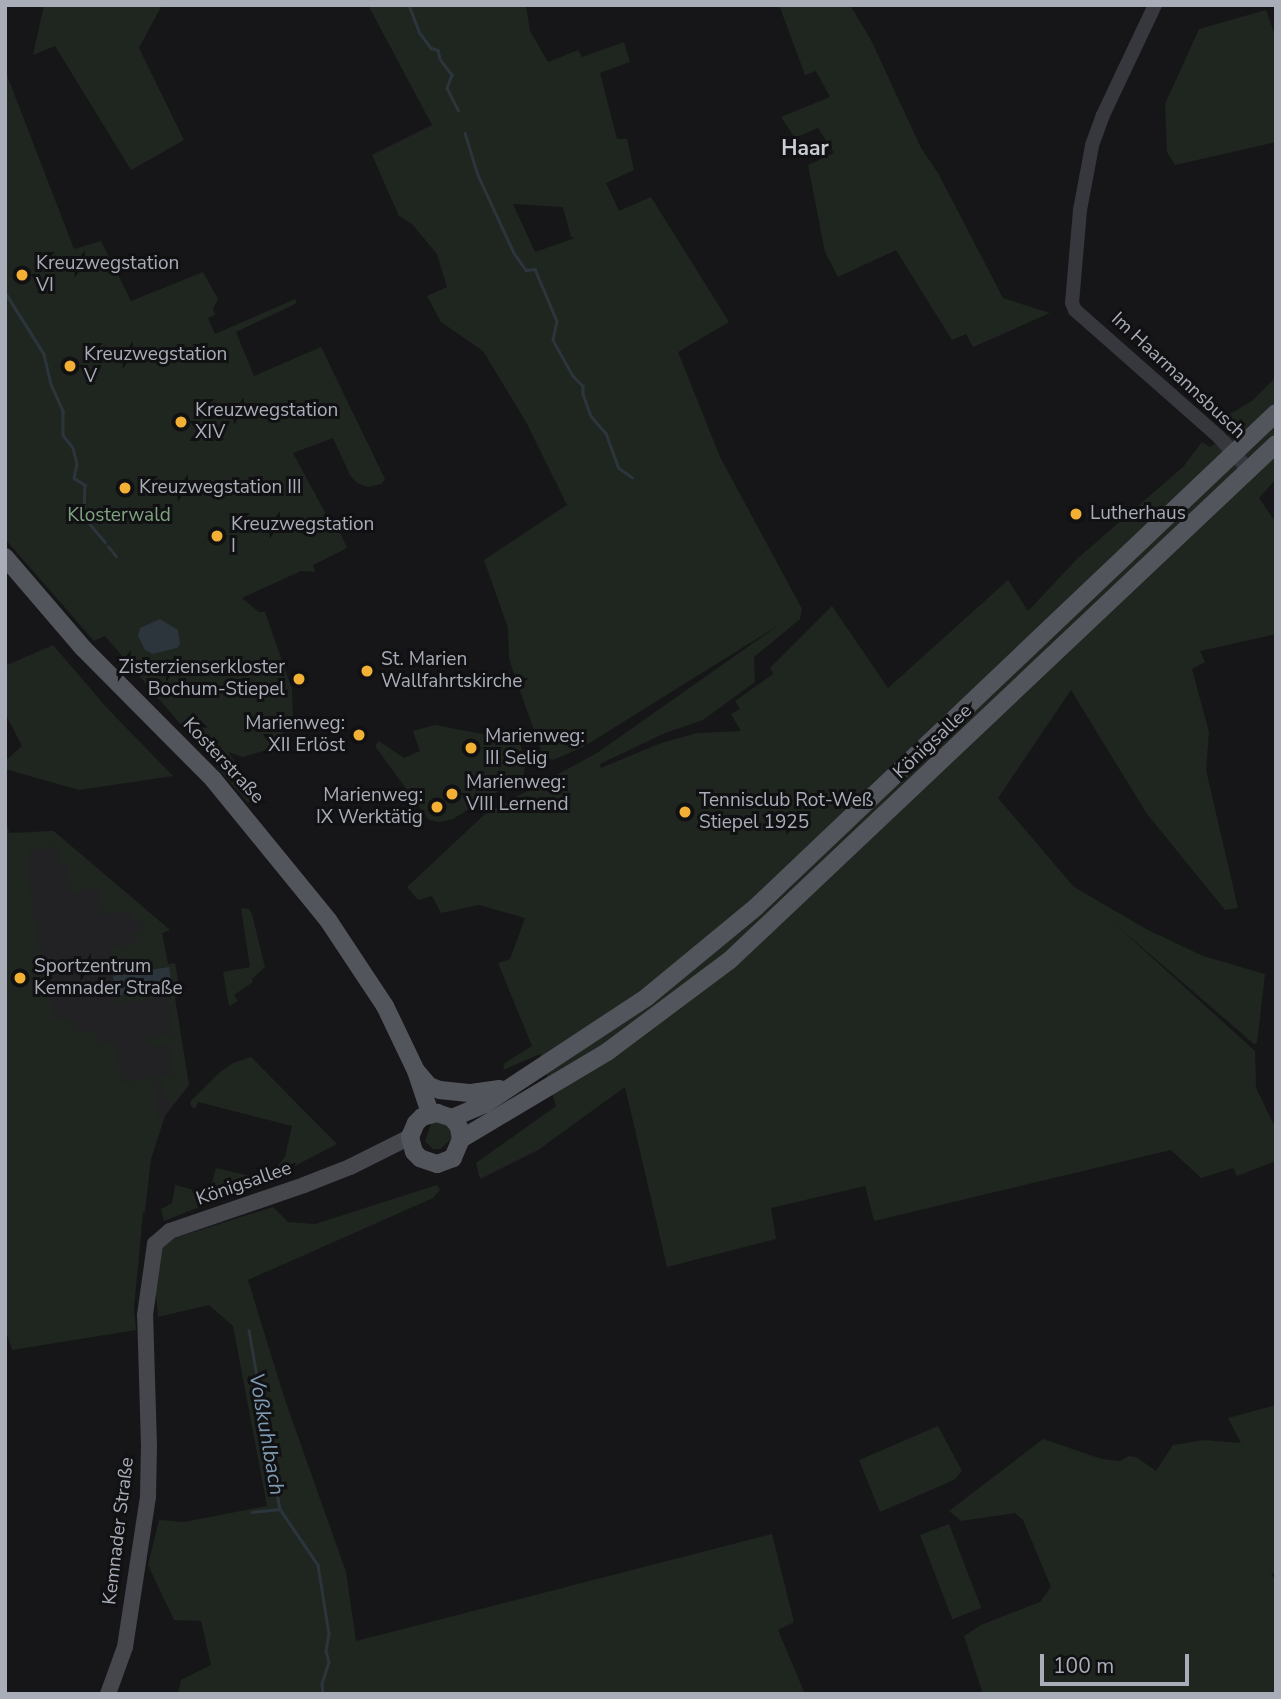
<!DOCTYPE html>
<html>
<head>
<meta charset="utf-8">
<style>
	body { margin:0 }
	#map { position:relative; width:1281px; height:1699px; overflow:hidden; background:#161618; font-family:"Nunito Sans",sans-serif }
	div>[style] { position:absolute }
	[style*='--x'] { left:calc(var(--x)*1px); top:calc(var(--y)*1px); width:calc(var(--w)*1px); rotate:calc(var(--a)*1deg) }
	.built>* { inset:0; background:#222225 }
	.green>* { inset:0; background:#1e261f; transform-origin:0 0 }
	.water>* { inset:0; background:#2c353c; transform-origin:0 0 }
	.stream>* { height:2.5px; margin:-1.25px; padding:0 1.25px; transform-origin:1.25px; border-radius:1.25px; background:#2c353c }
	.tertiary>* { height:14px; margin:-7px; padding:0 7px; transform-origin:7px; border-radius:7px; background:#37383d }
	.secondary>* { height:16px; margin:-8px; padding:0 8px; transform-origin:8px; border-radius:8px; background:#45474d }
	.primary>* { height:18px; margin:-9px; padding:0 9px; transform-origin:9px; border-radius:9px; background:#53555c }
	.dots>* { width:19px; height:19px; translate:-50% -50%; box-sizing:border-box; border:4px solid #111113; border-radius:50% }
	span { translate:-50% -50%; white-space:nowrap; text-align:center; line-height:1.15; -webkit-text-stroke:6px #111113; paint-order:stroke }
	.poi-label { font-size:19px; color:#a8adb8 }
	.left { translate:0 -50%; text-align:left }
	.right { translate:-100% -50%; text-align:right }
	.street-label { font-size:19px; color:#a8adb8 }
	.park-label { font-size:19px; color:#7fa381 }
	.neighbourhood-label { font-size:21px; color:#c9ccd4; font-weight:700 }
	.water-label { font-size:21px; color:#7f9bb3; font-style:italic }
	.frame { position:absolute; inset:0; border:7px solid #a8adb8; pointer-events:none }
	.scale { position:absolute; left:1040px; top:1654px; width:149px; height:32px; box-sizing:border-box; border:4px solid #a8adb8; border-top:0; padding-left:9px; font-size:21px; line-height:24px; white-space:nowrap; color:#a8adb8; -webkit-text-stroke:5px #111113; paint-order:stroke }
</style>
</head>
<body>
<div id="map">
	<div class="built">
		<i style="clip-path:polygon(55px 832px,170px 930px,162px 933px,189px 1085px,165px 1116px,66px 1143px,10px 840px)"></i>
	</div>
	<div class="green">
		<i style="clip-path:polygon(44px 5px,162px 5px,139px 48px,184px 140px,131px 170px,55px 46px,33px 55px)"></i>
		<i style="clip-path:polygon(evenodd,368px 5px,526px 5px,530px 31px,548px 62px,578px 50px,582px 57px,624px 42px,630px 62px,600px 73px,617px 139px,627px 139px,634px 170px,606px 183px,619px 211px,651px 197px,729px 322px,678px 352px,720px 457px,802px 609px,800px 619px,754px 657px,755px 682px,703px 720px,665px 733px,600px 764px,601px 768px,661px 743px,697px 733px,741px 731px,731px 714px,740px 709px,735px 701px,773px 674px,770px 668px,832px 606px,888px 688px,1008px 580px,1028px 611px,1078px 558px,1183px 467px,1202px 442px,1210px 447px,1238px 428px,1223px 418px,1252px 401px,1276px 377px,1276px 479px,1259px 498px,1276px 523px,1276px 634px,1200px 651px,1205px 662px,1192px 669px,1209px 732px,1206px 770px,1238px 908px,1225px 910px,1147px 814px,1071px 690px,998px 798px,1074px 887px,1146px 929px,1203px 956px,1265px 974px,1257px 1043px,1254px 1044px,1115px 924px,1255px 1051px,1256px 1088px,1276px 1129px,1276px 1161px,1237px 1176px,1233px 1168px,1201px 1178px,1171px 1150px,874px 1221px,865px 1186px,771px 1208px,776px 1239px,667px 1267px,625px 1087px,538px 1150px,480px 1179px,476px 1163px,556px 1106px,540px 1054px,503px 1070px,505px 1063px,532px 1046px,498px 963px,510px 959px,525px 918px,479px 905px,441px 913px,432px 896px,418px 900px,407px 887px,485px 814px,597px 753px,779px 625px,583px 747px,553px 760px,543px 756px,509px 659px,508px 628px,484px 560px,567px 505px,526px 422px,483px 351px,441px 322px,427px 296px,447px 287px,437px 254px,412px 224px,399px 216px,372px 155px,432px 125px,368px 5px,513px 204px,563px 207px,571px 237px,575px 238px,535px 252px,513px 204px)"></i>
		<i style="clip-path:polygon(779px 5px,850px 5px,871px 40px,921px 148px,938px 173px,1003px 298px,1050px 313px,973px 347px,966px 334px,952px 340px,896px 250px,838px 277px,825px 252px,808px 165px,834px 153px,818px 128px,795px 138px,781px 117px,830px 97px,816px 71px,805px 75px)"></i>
		<i style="clip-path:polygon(1266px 10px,1276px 38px,1276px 142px,1175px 165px,1167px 152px,1165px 104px,1199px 29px)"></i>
		<i style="clip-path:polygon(5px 70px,74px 249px,101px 241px,131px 301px,203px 272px,218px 299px,213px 309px,215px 315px,208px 318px,215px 334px,295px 299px,297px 303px,236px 332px,254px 376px,321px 347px,385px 479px,381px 484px,368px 487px,357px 483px,350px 475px,333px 438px,293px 453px,327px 516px,334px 519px,347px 548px,313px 565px,315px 572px,301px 571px,242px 598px,259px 612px,265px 612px,292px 689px,293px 718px,273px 748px,243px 757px,228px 752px,258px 795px,248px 803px,105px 636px,94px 641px,5px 539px)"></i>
		<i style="clip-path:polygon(53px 645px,107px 708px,173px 776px,79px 790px,5px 769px,5px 761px,22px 746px,5px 713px,5px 666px)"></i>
		<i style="clip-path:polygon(435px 725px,514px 740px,520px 744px,526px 762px,523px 776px,453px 819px,440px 822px,429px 820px,375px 746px,379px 741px,404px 758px,420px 751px,413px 731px)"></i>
		<i style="clip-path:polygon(evenodd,5px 814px,9px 833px,53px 831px,170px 930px,162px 933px,168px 964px,175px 963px,181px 996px,175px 998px,189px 1085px,175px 1101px,167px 1101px,161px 1081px,154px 1082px,158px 1117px,165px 1116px,151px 1159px,145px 1211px,143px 1213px,134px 1309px,136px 1330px,12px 1350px,5px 1329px,5px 814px,57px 846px,60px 864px,67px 863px,72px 892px,99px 887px,104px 915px,132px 911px,134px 921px,141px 920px,143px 931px,136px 933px,137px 943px,109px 948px,113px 975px,168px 967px,134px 994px,117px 997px,118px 1004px,167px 996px,173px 1034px,149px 1038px,150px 1047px,169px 1044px,174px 1075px,122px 1083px,114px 1041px,99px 1045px,96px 1030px,75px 1033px,71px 1021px,53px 1017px,33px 912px,27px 858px,30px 851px,57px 846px)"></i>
		<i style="clip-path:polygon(241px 908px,249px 909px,252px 914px,265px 967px,252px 979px,253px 982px,234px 995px,238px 1001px,229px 1006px,223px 972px,250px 967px)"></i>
		<i style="clip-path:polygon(251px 1057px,337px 1144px,270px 1179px,164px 1221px,161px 1209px,172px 1203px,175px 1185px,209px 1194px,216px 1168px,259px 1178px,263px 1172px,277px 1166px,285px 1157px,292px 1126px,198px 1102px,195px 1109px,191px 1106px,190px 1102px,219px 1073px,233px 1063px)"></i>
		<i style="clip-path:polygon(432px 1121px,445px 1121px,455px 1136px,440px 1149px,433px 1149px,425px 1141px)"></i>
		<i style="clip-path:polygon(437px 1185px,440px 1190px,433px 1198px,248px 1280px,284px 1397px,346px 1572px,356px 1641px,772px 1534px,794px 1622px,778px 1630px,805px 1694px,178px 1694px,181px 1680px,211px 1665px,201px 1621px,174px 1620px,148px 1565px,159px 1520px,184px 1522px,267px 1506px,233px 1326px,209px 1305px,158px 1317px,155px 1285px,159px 1243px,273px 1207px,288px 1222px,315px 1224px)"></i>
		<i style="clip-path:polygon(1276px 1405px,1276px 1573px,1271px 1573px,1276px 1582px,1276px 1694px,983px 1694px,964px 1636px,981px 1625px,1040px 1602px,1051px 1587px,1023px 1520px,1015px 1513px,961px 1521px,949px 1511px,1043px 1439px,1102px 1459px,1120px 1461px,1129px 1456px,1136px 1457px,1156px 1471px,1173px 1445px,1204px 1440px,1241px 1443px,1228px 1418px)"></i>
		<i style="clip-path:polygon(938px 1426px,962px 1471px,954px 1480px,880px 1512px,859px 1460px)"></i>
		<i style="left:949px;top:1524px;width:90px;height:31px;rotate:69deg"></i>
	</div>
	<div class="water">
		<i style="clip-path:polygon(160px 619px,178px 630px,180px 644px,177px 648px,153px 654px,145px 650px,138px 636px,140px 628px)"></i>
		<i style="left:169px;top:967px;width:20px;height:57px;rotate:81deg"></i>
	</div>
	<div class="stream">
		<i style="--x:409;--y:5;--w:30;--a:69"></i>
		<i style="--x:420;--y:33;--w:19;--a:54"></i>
		<i style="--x:431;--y:48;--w:7;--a:16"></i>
		<i style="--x:438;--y:50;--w:9;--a:77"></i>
		<i style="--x:440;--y:59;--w:20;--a:53"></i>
		<i style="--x:452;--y:75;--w:14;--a:111"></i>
		<i style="--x:447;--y:88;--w:25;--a:63"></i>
		<i style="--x:465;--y:133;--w:44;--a:72.8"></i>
		<i style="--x:478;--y:175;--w:86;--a:65.2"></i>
		<i style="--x:514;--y:253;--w:21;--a:55"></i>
		<i style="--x:526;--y:270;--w:9;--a:-6"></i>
		<i style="--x:535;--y:269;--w:56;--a:67.1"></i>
		<i style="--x:557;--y:321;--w:19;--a:102"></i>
		<i style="--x:553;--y:340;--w:41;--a:60.9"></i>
		<i style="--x:573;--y:376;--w:14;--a:45"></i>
		<i style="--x:583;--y:386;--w:8;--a:90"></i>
		<i style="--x:583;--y:394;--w:23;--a:70"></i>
		<i style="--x:591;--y:416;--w:23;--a:49"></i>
		<i style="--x:606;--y:433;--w:37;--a:70"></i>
		<i style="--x:619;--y:468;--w:16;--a:35"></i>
		<i style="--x:5;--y:292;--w:73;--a:57.8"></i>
		<i style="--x:44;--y:354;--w:31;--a:77"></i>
		<i style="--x:51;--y:384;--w:30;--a:66"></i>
		<i style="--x:63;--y:411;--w:24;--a:90"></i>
		<i style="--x:63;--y:435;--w:16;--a:52"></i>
		<i style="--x:73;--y:448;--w:16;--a:76"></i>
		<i style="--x:77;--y:464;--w:14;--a:102"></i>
		<i style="--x:74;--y:478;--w:13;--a:32"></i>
		<i style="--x:85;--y:485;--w:32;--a:92"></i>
		<i style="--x:84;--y:517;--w:33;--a:50"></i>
		<i style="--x:108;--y:546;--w:13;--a:51"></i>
		<i style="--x:249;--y:1330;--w:182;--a:80.2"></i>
		<i style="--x:280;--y:1509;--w:68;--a:55.8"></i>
		<i style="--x:318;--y:1565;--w:70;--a:80.9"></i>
		<i style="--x:329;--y:1634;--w:17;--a:100"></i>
		<i style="--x:326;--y:1651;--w:11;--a:75"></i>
		<i style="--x:329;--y:1662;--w:23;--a:108"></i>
		<i style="--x:322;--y:1684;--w:10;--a:84"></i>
		<i style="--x:252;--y:1512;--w:28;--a:-6"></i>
	</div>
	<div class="tertiary">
		<i style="--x:1155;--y:5;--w:122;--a:115.3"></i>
		<i style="--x:1103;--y:115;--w:33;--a:110"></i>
		<i style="--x:1092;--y:146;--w:65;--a:100.6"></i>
		<i style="--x:1080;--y:210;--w:93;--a:94.9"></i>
		<i style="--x:1072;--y:303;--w:8;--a:67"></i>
		<i style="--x:1075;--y:310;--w:192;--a:41.4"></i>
		<i style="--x:1219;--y:437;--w:45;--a:47.7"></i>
	</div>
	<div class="secondary">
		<i style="--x:108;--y:1694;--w:50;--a:-70.1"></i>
		<i style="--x:125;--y:1647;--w:152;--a:-81.3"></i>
		<i style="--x:148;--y:1497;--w:51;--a:-88.9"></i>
		<i style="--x:149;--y:1446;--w:131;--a:-91.7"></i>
		<i style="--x:145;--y:1315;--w:72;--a:-82"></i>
		<i style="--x:155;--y:1244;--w:20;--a:-41"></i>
		<i style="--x:170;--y:1231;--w:142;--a:-18.9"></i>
		<i style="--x:304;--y:1185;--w:49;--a:-21.4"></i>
		<i style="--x:350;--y:1167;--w:67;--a:-26.6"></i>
	</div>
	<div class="primary">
		<i style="--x:5;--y:557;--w:120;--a:49.4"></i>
		<i style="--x:83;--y:648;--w:185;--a:45.2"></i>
		<i style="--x:213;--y:779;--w:182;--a:50.8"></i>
		<i style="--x:328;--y:920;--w:103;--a:56.5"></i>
		<i style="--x:385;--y:1006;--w:72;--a:64.5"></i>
		<i style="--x:416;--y:1071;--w:44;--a:71.6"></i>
		<i style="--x:417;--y:1072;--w:18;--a:49"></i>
		<i style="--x:429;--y:1086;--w:12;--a:20"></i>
		<i style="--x:440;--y:1090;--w:31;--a:6"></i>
		<i style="--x:471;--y:1093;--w:29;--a:-8"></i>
		<i style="--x:452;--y:1118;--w:11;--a:52"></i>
		<i style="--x:459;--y:1127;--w:12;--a:81"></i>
		<i style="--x:461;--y:1139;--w:21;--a:113"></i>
		<i style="--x:453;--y:1158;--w:17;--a:159"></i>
		<i style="--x:437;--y:1164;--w:18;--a:-161"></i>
		<i style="--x:420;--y:1158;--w:8;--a:-135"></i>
		<i style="--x:414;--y:1152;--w:16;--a:-105"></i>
		<i style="--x:410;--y:1137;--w:15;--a:-67"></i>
		<i style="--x:416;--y:1123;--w:8;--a:-45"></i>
		<i style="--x:422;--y:1117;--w:16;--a:-15"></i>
		<i style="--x:437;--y:1113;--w:16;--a:18"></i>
		<i style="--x:452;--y:1118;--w:36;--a:-23"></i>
		<i style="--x:485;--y:1104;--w:194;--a:-33.4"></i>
		<i style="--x:647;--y:997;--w:141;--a:-39.5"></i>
		<i style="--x:756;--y:907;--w:717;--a:-43.53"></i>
		<i style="--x:461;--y:1139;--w:170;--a:-30.8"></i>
		<i style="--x:607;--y:1052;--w:154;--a:-36.8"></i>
		<i style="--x:730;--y:960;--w:751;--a:-43.38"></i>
	</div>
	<div class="dots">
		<i style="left:22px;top:275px;background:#f2b134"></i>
		<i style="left:70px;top:366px;background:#f2b134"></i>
		<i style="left:181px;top:422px;background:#f2b134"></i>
		<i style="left:125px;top:488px;background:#f2b134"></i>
		<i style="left:1076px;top:514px;background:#f2b134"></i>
		<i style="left:217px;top:536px;background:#f2b134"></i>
		<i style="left:367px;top:671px;background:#f2b134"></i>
		<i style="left:299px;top:679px;background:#f2b134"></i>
		<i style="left:359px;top:735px;background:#f2b134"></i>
		<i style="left:471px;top:748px;background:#f2b134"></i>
		<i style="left:452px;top:794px;background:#f2b134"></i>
		<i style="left:437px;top:807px;background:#f2b134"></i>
		<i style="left:685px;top:812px;background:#f2b134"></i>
		<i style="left:20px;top:978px;background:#f2b134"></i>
	</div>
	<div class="poi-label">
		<span class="left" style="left:36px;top:275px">Kreuzwegstation<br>VI</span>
		<span class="left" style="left:84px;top:366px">Kreuzwegstation<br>V</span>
		<span class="left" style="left:195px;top:422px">Kreuzwegstation<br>XIV</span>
		<span class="left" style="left:139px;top:488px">Kreuzwegstation III</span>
		<span class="left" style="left:1090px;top:514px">Lutherhaus</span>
		<span class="left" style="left:231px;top:536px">Kreuzwegstation<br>I</span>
		<span class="left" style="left:381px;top:671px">St. Marien<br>Wallfahrtskirche</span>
		<span class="right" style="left:285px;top:679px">Zisterzienserkloster<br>Bochum-Stiepel</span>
		<span class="right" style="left:345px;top:735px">Marienweg:<br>XII Erlöst</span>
		<span class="left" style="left:485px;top:748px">Marienweg:<br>III Selig</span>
		<span class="left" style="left:466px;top:794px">Marienweg:<br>VIII Lernend</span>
		<span class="right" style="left:423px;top:807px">Marienweg:<br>IX Werktätig</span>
		<span class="left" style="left:699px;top:812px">Tennisclub Rot-Weß<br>Stiepel 1925</span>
		<span class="left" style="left:34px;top:978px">Sportzentrum<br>Kemnader Straße</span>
	</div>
	<div class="street-label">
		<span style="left:1178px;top:376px;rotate:43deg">Im Haarmannsbusch</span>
		<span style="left:933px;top:742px;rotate:-43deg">Königsallee</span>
		<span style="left:223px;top:761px;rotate:47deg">Kosterstraße</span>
		<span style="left:244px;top:1184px;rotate:-19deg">Königsallee</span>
		<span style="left:119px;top:1531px;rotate:-83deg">Kemnader Straße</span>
	</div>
	<div class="park-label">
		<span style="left:119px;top:516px">Klosterwald</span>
	</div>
	<div class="neighbourhood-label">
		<span style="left:805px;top:148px">Haar</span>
	</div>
	<div class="water-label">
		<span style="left:267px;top:1434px;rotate:80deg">Voßkuhlbach</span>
	</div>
	<div class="frame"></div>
	<div class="scale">100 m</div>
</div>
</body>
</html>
